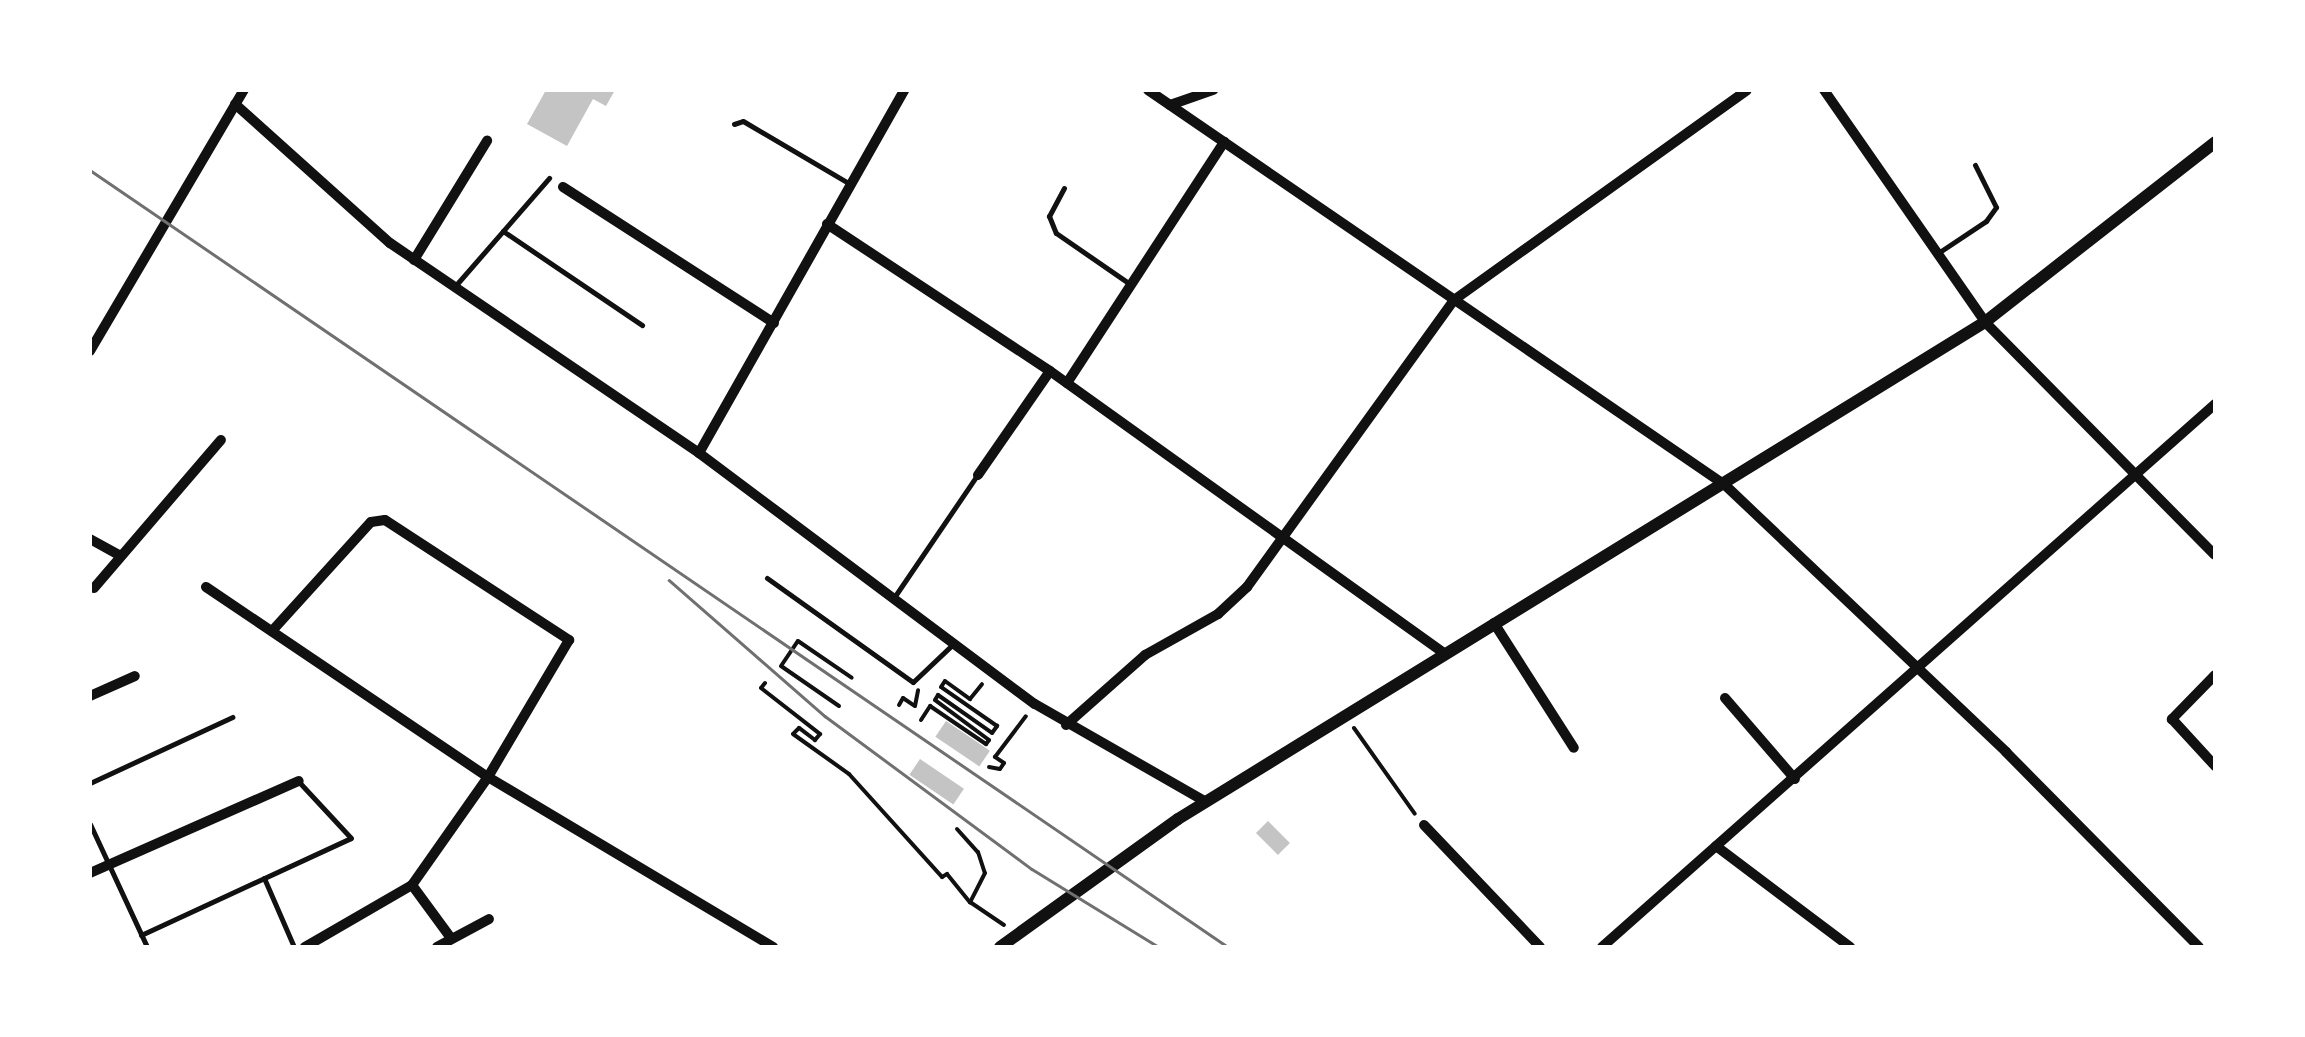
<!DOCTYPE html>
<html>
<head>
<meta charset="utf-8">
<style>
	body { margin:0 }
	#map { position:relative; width:2305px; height:1037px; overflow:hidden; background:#fff; font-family:"PT Sans Narrow",sans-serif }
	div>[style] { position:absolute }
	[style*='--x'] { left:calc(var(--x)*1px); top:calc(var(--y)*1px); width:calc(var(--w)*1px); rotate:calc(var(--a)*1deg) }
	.building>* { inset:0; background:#c4c4c4; transform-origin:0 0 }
	.path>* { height:4px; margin:-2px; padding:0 2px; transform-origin:2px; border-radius:2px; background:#111 }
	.service>* { height:5px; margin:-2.5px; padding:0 2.5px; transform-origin:2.5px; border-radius:2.5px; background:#111 }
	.minor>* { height:10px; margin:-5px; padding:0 5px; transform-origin:5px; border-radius:5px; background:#111 }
	.tertiary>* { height:12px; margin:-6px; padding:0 6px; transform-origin:6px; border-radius:6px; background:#111 }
	.tram>* { height:2.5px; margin:-1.25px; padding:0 1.25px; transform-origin:1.25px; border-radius:1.25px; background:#707070 }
	span { translate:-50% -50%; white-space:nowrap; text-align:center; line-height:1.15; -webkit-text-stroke:10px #fff; paint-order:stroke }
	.frame { position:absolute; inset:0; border:92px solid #fff; pointer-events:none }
</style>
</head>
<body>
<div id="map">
	<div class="building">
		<i style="clip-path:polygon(546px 90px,615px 90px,606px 106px,593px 99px,567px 146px,527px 124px)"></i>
		<i style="left:946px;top:721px;width:53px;height:19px;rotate:34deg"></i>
		<i style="left:920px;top:759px;width:53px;height:19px;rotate:34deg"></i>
		<i style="left:1268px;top:821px;width:31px;height:17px;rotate:45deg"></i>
	</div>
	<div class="path">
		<i style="--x:765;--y:683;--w:6;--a:129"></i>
		<i style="--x:761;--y:688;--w:75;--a:37.9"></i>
		<i style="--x:820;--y:734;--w:8;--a:130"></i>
		<i style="--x:815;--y:740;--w:20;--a:-143"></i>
		<i style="--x:799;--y:728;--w:8;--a:135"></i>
		<i style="--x:793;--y:734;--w:69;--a:35.5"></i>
		<i style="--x:849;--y:774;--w:139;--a:47.9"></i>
		<i style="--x:942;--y:877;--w:6;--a:-31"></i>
		<i style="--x:947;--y:874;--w:36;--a:51"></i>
		<i style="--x:970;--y:902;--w:41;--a:34.1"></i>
		<i style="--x:899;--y:705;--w:8;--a:-60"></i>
		<i style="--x:903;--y:698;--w:14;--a:34"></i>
		<i style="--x:915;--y:706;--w:16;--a:-79"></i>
		<i style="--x:839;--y:706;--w:70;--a:-145.4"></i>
		<i style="--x:781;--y:666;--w:30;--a:-56"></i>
		<i style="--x:798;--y:641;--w:65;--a:34.4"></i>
		<i style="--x:921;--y:720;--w:17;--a:-57"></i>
		<i style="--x:930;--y:706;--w:68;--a:34.2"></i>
		<i style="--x:986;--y:744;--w:5;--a:-53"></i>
		<i style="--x:989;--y:740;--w:67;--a:-143.5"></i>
		<i style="--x:935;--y:700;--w:6;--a:-59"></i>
		<i style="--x:938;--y:695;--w:66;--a:35.1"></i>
		<i style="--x:992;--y:733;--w:9;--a:-54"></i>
		<i style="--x:997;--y:726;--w:68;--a:-145.1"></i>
		<i style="--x:941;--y:687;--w:7;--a:-56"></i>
		<i style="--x:945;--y:681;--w:31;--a:36"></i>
		<i style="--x:970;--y:699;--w:19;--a:-51"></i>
		<i style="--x:1354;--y:728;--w:105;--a:54.7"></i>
		<i style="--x:989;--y:767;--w:11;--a:10"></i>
		<i style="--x:1000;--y:769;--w:7;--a:-56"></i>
		<i style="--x:1004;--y:763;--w:11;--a:-146"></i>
		<i style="--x:995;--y:757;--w:51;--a:-52.9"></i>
		<i style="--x:957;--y:829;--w:31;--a:48"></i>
		<i style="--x:978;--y:852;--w:22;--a:72"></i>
		<i style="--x:985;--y:873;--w:33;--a:117"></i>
	</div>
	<div class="service">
		<i style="--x:734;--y:124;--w:9;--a:-18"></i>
		<i style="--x:743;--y:121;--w:124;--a:30.5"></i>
		<i style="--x:1064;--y:188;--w:32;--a:118"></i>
		<i style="--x:1049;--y:216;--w:18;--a:68"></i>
		<i style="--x:1056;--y:233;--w:90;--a:34.6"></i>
		<i style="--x:503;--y:231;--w:168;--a:34.1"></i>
		<i style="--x:1938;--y:253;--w:58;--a:-33.7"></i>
		<i style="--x:1986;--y:221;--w:17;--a:-54"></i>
		<i style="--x:1996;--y:207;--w:47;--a:-116.6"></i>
		<i style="--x:456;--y:285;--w:142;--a:-49"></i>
		<i style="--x:767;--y:578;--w:179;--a:35.5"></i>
		<i style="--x:913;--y:682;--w:54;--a:-43.5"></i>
		<i style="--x:895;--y:596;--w:144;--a:-55.8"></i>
		<i style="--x:90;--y:783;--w:157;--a:-24.9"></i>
		<i style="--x:90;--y:824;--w:136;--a:65.1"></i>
		<i style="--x:264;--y:878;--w:75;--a:66.5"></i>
		<i style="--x:141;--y:935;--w:231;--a:-24.8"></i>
		<i style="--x:351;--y:838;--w:76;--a:-132.9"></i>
	</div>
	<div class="minor">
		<i style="--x:1148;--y:90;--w:699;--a:34.39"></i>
		<i style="--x:1725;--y:485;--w:388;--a:43.5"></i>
		<i style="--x:2006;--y:752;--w:274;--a:45.3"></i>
		<i style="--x:1824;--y:90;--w:282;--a:55.2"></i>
		<i style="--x:1985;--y:322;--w:327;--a:45.4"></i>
		<i style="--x:235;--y:104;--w:208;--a:41.9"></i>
		<i style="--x:390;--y:243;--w:374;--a:34.2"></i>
		<i style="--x:699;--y:453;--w:419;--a:36.8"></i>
		<i style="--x:1035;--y:704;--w:197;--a:29.8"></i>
		<i style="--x:1170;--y:105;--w:46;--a:-19.2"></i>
		<i style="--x:563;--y:187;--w:251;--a:32.8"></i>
		<i style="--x:827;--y:224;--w:267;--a:33.4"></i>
		<i style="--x:1050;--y:371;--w:485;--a:35.6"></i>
		<i style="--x:414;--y:260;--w:140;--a:-58.5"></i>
		<i style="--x:90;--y:351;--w:303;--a:-59.5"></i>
		<i style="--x:1067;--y:383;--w:288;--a:-56.9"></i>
		<i style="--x:699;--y:453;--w:417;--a:-60.5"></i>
		<i style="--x:978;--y:475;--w:126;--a:-55.3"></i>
		<i style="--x:90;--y:539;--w:35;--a:29"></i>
		<i style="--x:206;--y:587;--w:340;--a:34"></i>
		<i style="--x:488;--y:777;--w:332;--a:30.8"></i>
		<i style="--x:94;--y:588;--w:195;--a:-49.4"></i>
		<i style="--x:1494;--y:623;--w:148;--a:57.4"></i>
		<i style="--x:272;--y:631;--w:147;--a:-47.8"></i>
		<i style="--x:371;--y:522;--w:14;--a:-8"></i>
		<i style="--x:385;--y:520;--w:220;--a:33.1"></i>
		<i style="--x:569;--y:640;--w:159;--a:120.6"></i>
		<i style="--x:488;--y:777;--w:132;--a:125.1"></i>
		<i style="--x:412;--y:885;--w:124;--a:149.9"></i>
		<i style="--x:2215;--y:675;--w:62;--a:134.3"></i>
		<i style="--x:2172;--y:719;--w:64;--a:47.5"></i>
		<i style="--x:90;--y:696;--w:49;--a:-24"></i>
		<i style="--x:1725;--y:698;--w:107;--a:49.2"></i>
		<i style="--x:1066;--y:725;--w:106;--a:-41.5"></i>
		<i style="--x:1145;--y:655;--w:84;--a:-29.3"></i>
		<i style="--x:1218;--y:614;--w:40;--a:-43"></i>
		<i style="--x:1247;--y:587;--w:354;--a:-54.2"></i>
		<i style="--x:1454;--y:300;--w:360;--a:-35.6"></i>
		<i style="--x:1424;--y:825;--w:168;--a:46.4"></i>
		<i style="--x:1716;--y:846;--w:168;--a:37"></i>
		<i style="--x:90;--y:873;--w:228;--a:-23.8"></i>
		<i style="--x:412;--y:885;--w:66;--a:53.7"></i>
		<i style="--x:437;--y:947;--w:59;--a:-28.3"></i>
		<i style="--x:1602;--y:947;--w:819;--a:-41.53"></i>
	</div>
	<div class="tertiary">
		<i style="--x:1000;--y:947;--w:219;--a:-35.7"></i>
		<i style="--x:1178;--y:819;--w:948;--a:-31.63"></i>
		<i style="--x:1985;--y:322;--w:292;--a:-38"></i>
	</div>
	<div class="tram">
		<i style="--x:90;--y:170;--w:1378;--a:34.32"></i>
		<i style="--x:669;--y:580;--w:207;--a:41.1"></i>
		<i style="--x:825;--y:716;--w:257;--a:36.5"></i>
		<i style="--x:1032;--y:869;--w:149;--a:31.6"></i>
	</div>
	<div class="frame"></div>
</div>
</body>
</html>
